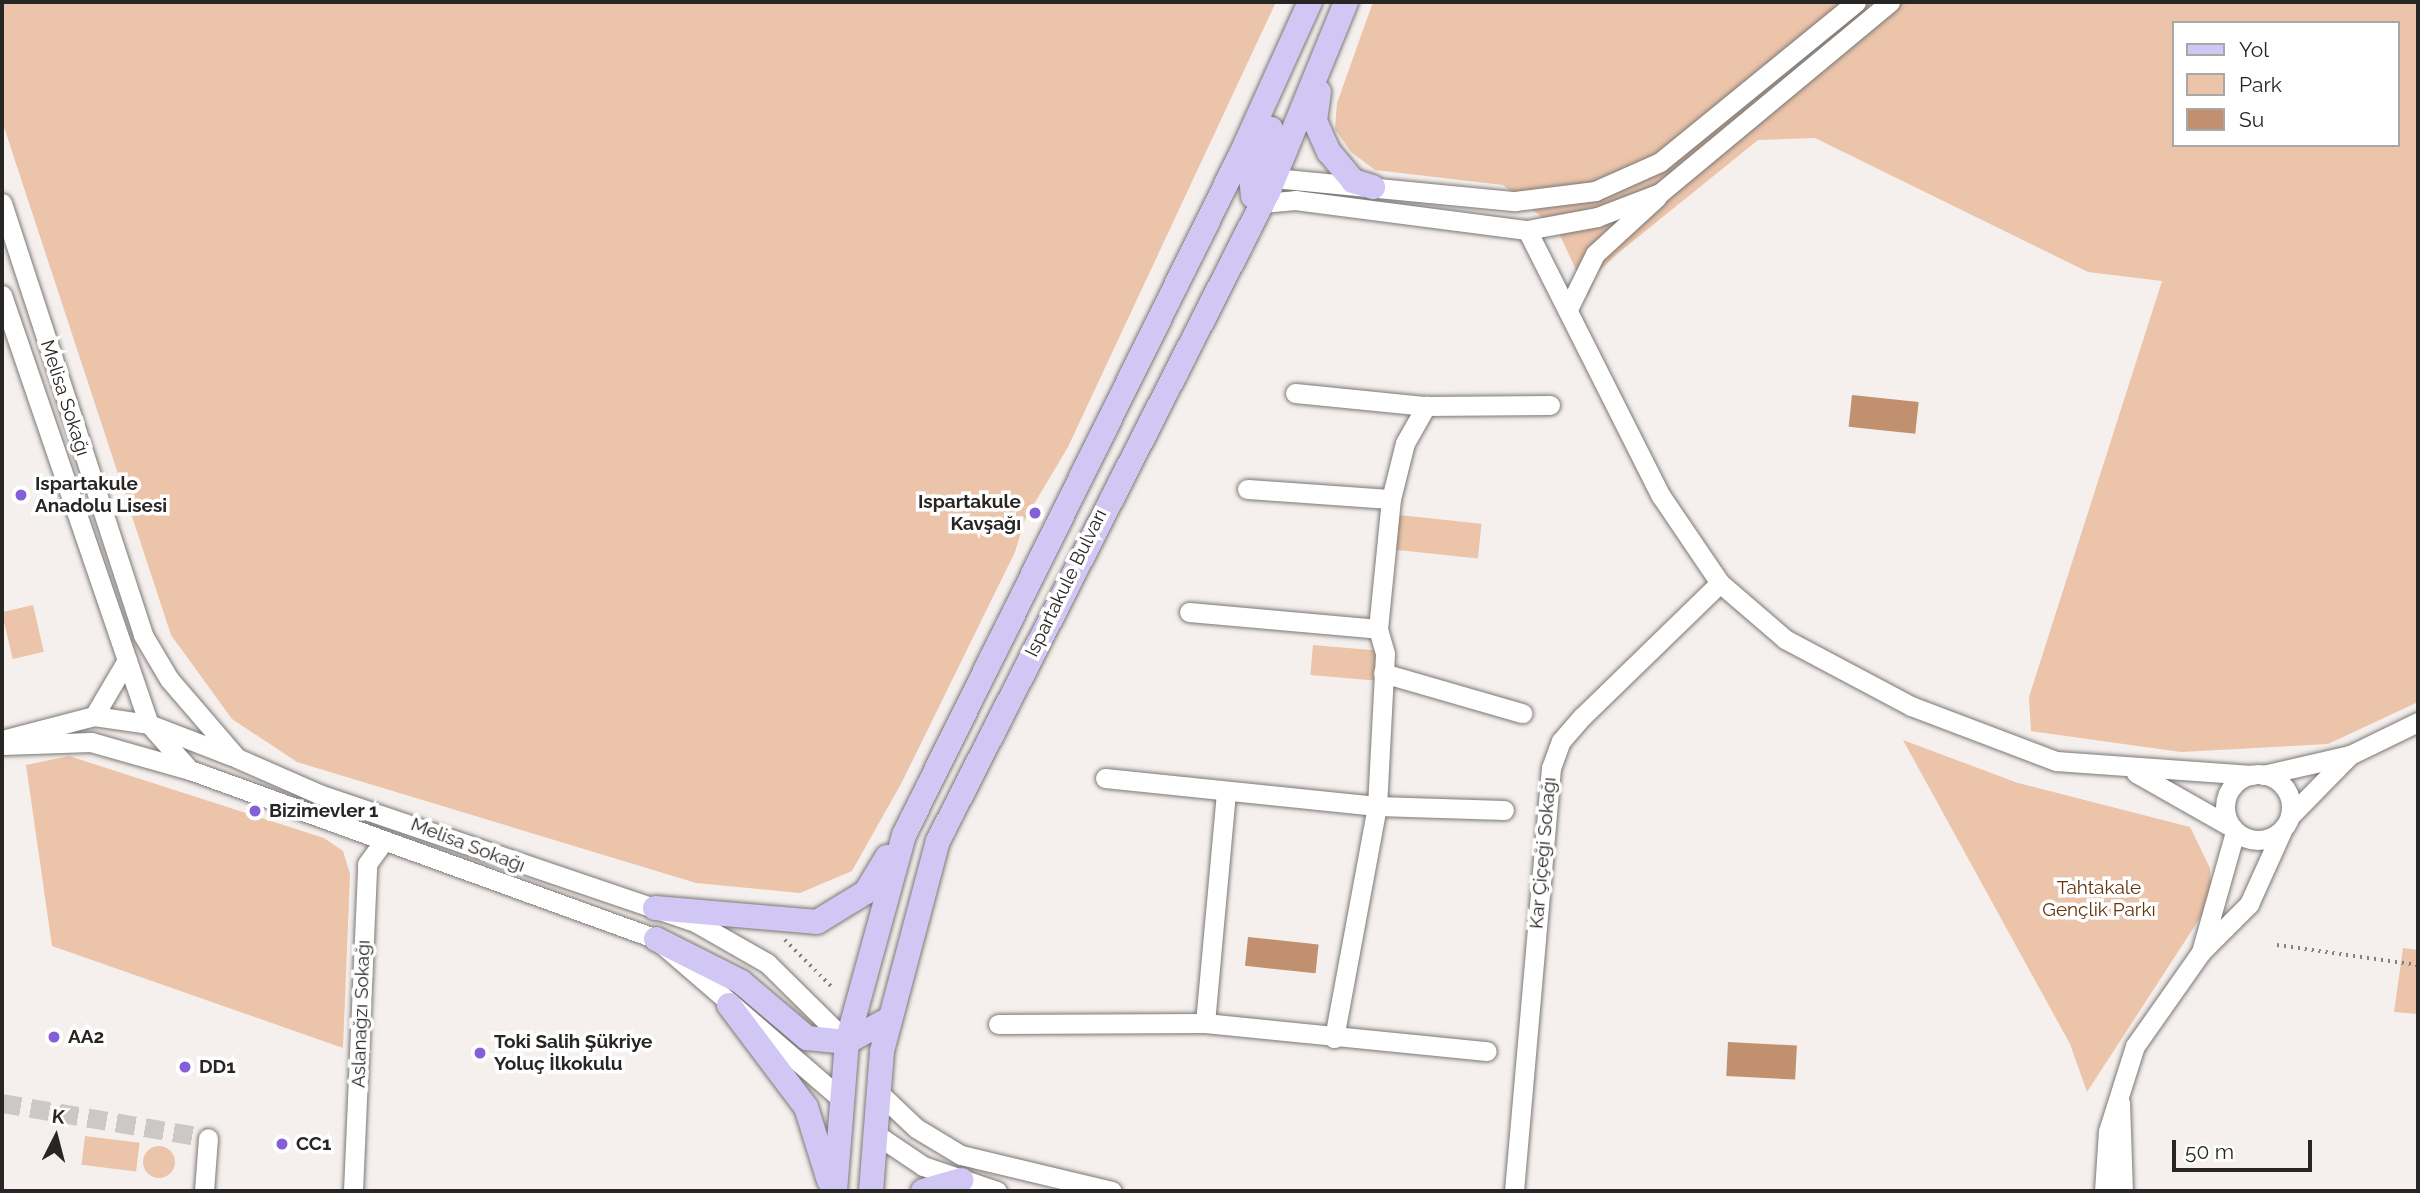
<!DOCTYPE html>
<html>
<head>
<meta charset="utf-8">
<style>
	body { margin:0 }
	#map { position:relative; width:2420px; height:1193px; overflow:hidden; background:#f5f0ed; font-family:Raleway,sans-serif }
	div>[style] { position:absolute }
	[style*='--x'] { left:calc(var(--x)*1px); top:calc(var(--y)*1px); width:calc(var(--w)*1px); rotate:calc(var(--a)*1deg) }
	.green>* { inset:0; background:#ebc4aa; transform-origin:0 0 }
	.round { border-radius:50% }
	.water>* { inset:0; background:#c1916f; transform-origin:0 0 }
	.minor-tunnel>* { height:19px; margin-top:-9.5px; transform-origin:0; background:repeating-linear-gradient(90deg,#ccc8c5 0 19px,transparent 0 29px) }
	.path>* { height:3.5px; margin-top:-1.75px; transform-origin:0; background:repeating-linear-gradient(90deg,#84817e 0 2px,transparent 0 7px) }
	.roads { filter:drop-shadow(0 0 2px #7c7875) drop-shadow(0 0 2px #7c7875) }
	.minor>* { height:19px; margin:-9.5px; padding:0 9.5px; transform-origin:9.5px; border-radius:9.5px; background:#fff }
	.minor>.ring { margin:-9.5px; padding:0; box-sizing:content-box; background:none; border:19px solid #fff; border-radius:50% }
	.major>* { height:24px; margin:-12px; padding:0 12px; transform-origin:12px; border-radius:12px; background:#d1c7f4 }
	.dots>* { width:19px; height:19px; translate:-50% -50%; box-sizing:border-box; border:4px solid #fff; border-radius:50% }
	span { translate:-50% -50%; white-space:nowrap; text-align:center; line-height:1.15; -webkit-text-stroke:7px #fff; paint-order:stroke }
	.street-label { font-size:19px; color:#282624 }
	.poi-label { font-size:19px; color:#282624; font-weight:700 }
	.left { translate:0 -50%; text-align:left }
	.right { translate:-100% -50%; text-align:right }
	.park-label { font-size:19px; color:#63340b }
	.frame { position:absolute; inset:0; border:4px solid #282624; pointer-events:none }
	.legend { position:absolute; left:2172px; top:21px; width:228px; height:126px; box-sizing:border-box; background:#fff; border:2px solid #a9a8a7; margin:0; padding:9px 12px; list-style:none; font-size:21px; color:#282624 }
	.legend li { display:flex; align-items:center; gap:14px; height:35px }
	.legend b { width:35px; border:2px solid #a9a8a7 }
	.north { position:absolute; left:21px; top:1102px; width:70px; height:70px; -webkit-text-stroke:5px #fff; paint-order:stroke; rotate:6deg; font-size:19px; font-weight:700; line-height:28px; text-align:center; color:#282624 }
	.north::after { content:''; display:block; margin:auto; width:24px; height:32px; background:#282624; clip-path:polygon(50% 0,100% 100%,50% 72%,0 100%) }
	.scale { position:absolute; left:2172px; top:1140px; width:140px; height:32px; box-sizing:border-box; border:4px solid #282624; border-top:0; padding-left:9px; font-size:21px; line-height:24px; white-space:nowrap; color:#282624; -webkit-text-stroke:5px #fff; paint-order:stroke }
</style>
</head>
<body>
<div id="map">
	<div class="green">
		<i style="clip-path:polygon(2px 2px,1276px 2px,1068px 447px,1025px 519px,1015px 552px,902px 782px,852px 871px,800px 893px,696px 883px,297px 762px,232px 719px,171px 635px,2px 121px)"></i>
		<i style="clip-path:polygon(evenodd,1373px 2px,2418px 2px,2418px 702px,2328px 744px,2181px 752px,2031px 731px,2029px 697px,2162px 281px,2088px 272px,1815px 138px,1758px 140px,1617px 254px,1597px 273px,1588px 296px,1558px 231px,1503px 185px,1375px 170px,1351px 152px,1335px 129px,1337px 103px,1373px 2px,2173px 23px,2397px 23px,2397px 145px,2173px 145px,2173px 23px)"></i>
		<i style="left:1399px;top:515px;width:83px;height:35px;rotate:6deg"></i>
		<i style="left:33px;top:605px;width:48px;height:32px;rotate:77deg"></i>
		<i style="left:1313px;top:645px;width:64px;height:30px;rotate:5deg"></i>
		<i style="clip-path:polygon(1903px 740px,2018px 783px,2190px 827px,2210px 868px,2211px 901px,2087px 1092px,2070px 1044px)"></i>
		<i style="clip-path:polygon(69px 756px,324px 838px,343px 851px,350px 874px,343px 1048px,52px 946px,26px 765px)"></i>
		<i style="clip-path:polygon(2403px 948px,2418px 950px,2418px 1014px,2394px 1012px)"></i>
		<i style="left:85px;top:1136px;width:55px;height:29px;rotate:7deg"></i>
		<i class="round" style="left:143px;top:1146px;width:32px;height:32px"></i>
	</div>
	<div class="water">
		<i style="left:1852px;top:395px;width:67px;height:32px;rotate:6deg"></i>
		<i style="left:1248px;top:937px;width:71px;height:29px;rotate:6deg"></i>
		<i style="left:1728px;top:1042px;width:69px;height:34px;rotate:3deg"></i>
	</div>
	<div class="minor-tunnel">
		<i style="--x:2;--y:1103;--w:209;--a:9.6"></i>
	</div>
	<div class="path">
		<i style="--x:785;--y:940;--w:66;--a:45"></i>
		<i style="--x:2277;--y:945;--w:142;--a:8.1"></i>
	</div>
	<div class="roads">
		<div class="minor">
			<i style="--x:1274;--y:178;--w:242;--a:5.5"></i>
			<i style="--x:1515;--y:201;--w:81;--a:-7.1"></i>
			<i style="--x:1595;--y:191;--w:71;--a:-24"></i>
			<i style="--x:1660;--y:162;--w:253;--a:-39.2"></i>
			<i style="--x:2;--y:203;--w:454;--a:71.9"></i>
			<i style="--x:143;--y:635;--w:51;--a:59.4"></i>
			<i style="--x:169;--y:679;--w:104;--a:49.3"></i>
			<i style="--x:237;--y:758;--w:90;--a:23.7"></i>
			<i style="--x:319;--y:794;--w:397;--a:18.8"></i>
			<i style="--x:695;--y:922;--w:83;--a:29.7"></i>
			<i style="--x:767;--y:963;--w:112;--a:44.6"></i>
			<i style="--x:1262;--y:203;--w:33;--a:-5"></i>
			<i style="--x:1295;--y:200;--w:234;--a:7.4"></i>
			<i style="--x:1527;--y:230;--w:71;--a:-10.5"></i>
			<i style="--x:1597;--y:217;--w:67;--a:-20.9"></i>
			<i style="--x:1660;--y:193;--w:299;--a:-39.7"></i>
			<i style="--x:1527;--y:230;--w:298;--a:63.3"></i>
			<i style="--x:1661;--y:496;--w:105;--a:55.9"></i>
			<i style="--x:1720;--y:583;--w:86;--a:40.7"></i>
			<i style="--x:1785;--y:639;--w:143;--a:28"></i>
			<i style="--x:1911;--y:706;--w:155;--a:20.8"></i>
			<i style="--x:2056;--y:761;--w:196;--a:4.1"></i>
			<i style="--x:2;--y:295;--w:453;--a:71.1"></i>
			<i style="--x:149;--y:724;--w:57;--a:48.5"></i>
			<i style="--x:1568;--y:309;--w:61;--a:-63.9"></i>
			<i style="--x:1595;--y:254;--w:84;--a:-42.6"></i>
			<i style="--x:1295;--y:393;--w:132;--a:5.7"></i>
			<i style="--x:1426;--y:406;--w:124;--a:-0.5"></i>
			<i style="--x:1247;--y:489;--w:144;--a:4"></i>
			<i style="--x:1189;--y:612;--w:190;--a:5.1"></i>
			<i style="--x:1378;--y:629;--w:26;--a:74"></i>
			<i style="--x:1385;--y:654;--w:152;--a:93"></i>
			<i style="--x:1377;--y:806;--w:236;--a:100.5"></i>
			<i style="--x:1378;--y:629;--w:131;--a:-84.3"></i>
			<i style="--x:1391;--y:499;--w:58;--a:-76"></i>
			<i style="--x:1405;--y:443;--w:43;--a:-60.4"></i>
			<i style="--x:1383;--y:673;--w:145;--a:16.1"></i>
			<i style="--x:94;--y:716;--w:65;--a:-59.5"></i>
			<i style="--x:6;--y:739;--w:91;--a:-14.6"></i>
			<i style="--x:94;--y:716;--w:56;--a:8.3"></i>
			<i style="--x:149;--y:724;--w:89;--a:21.1"></i>
			<i style="--x:2;--y:745;--w:89;--a:-1.9"></i>
			<i style="--x:91;--y:742;--w:103;--a:15.8"></i>
			<i style="--x:190;--y:770;--w:496;--a:19.9"></i>
			<i style="--x:656;--y:939;--w:243;--a:40.8"></i>
			<i style="--x:2136;--y:773;--w:109;--a:29.6"></i>
			<i class="ring" style="left:2225px;top:774px;width:47px;height:47px"></i>
			<i style="--x:2263;--y:775;--w:89;--a:-12.9"></i>
			<i style="--x:2350;--y:755;--w:76;--a:-25.9"></i>
			<i style="--x:1105;--y:778;--w:273;--a:5.9"></i>
			<i style="--x:1377;--y:806;--w:127;--a:1.8"></i>
			<i style="--x:2290;--y:816;--w:86;--a:-45.5"></i>
			<i style="--x:2201;--y:952;--w:125;--a:-74.2"></i>
			<i style="--x:1205;--y:1023;--w:232;--a:-84.8"></i>
			<i style="--x:998;--y:1024;--w:207;--a:-0.3"></i>
			<i style="--x:1205;--y:1023;--w:283;--a:5.7"></i>
			<i style="--x:877;--y:1091;--w:54;--a:43.5"></i>
			<i style="--x:916;--y:1128;--w:52;--a:31"></i>
			<i style="--x:961;--y:1155;--w:155;--a:13.4"></i>
			<i style="--x:2120;--y:1102;--w:89;--a:88.1"></i>
			<i style="--x:874;--y:1133;--w:59;--a:34"></i>
			<i style="--x:923;--y:1166;--w:78;--a:18.7"></i>
			<i style="--x:204;--y:1191;--w:53;--a:-85.7"></i>
			<i style="--x:353;--y:1191;--w:327;--a:-87.5"></i>
			<i style="--x:367;--y:864;--w:26;--a:-54"></i>
			<i style="--x:1514;--y:1191;--w:425;--a:-85"></i>
			<i style="--x:1551;--y:768;--w:29;--a:-70"></i>
			<i style="--x:1561;--y:741;--w:33;--a:-49"></i>
			<i style="--x:1583;--y:716;--w:191;--a:-44.2"></i>
			<i style="--x:2104;--y:1191;--w:60;--a:-86.2"></i>
			<i style="--x:2108;--y:1131;--w:89;--a:-72.4"></i>
			<i style="--x:2135;--y:1046;--w:115;--a:-54.9"></i>
			<i style="--x:2201;--y:952;--w:68;--a:-45"></i>
			<i style="--x:2249;--y:904;--w:80;--a:-65.7"></i>
		</div>
		<div class="major">
			<i style="--x:1319;--y:92;--w:29;--a:98"></i>
			<i style="--x:1315;--y:121;--w:34;--a:66"></i>
			<i style="--x:1329;--y:152;--w:38;--a:50"></i>
			<i style="--x:1353;--y:181;--w:21;--a:17"></i>
			<i style="--x:1262;--y:203;--w:11;--a:-142"></i>
			<i style="--x:1253;--y:196;--w:18;--a:-96"></i>
			<i style="--x:1251;--y:178;--w:53;--a:-67.8"></i>
			<i style="--x:655;--y:908;--w:163;--a:4.9"></i>
			<i style="--x:817;--y:922;--w:57;--a:-31.5"></i>
			<i style="--x:866;--y:892;--w:41;--a:-59"></i>
			<i style="--x:656;--y:939;--w:95;--a:26.8"></i>
			<i style="--x:741;--y:982;--w:87;--a:40.3"></i>
			<i style="--x:807;--y:1038;--w:40;--a:5.7"></i>
			<i style="--x:847;--y:1042;--w:48;--a:-28.7"></i>
			<i style="--x:729;--y:1005;--w:128;--a:53"></i>
			<i style="--x:806;--y:1107;--w:77;--a:72.7"></i>
			<i style="--x:835;--y:1191;--w:149;--a:-85.4"></i>
			<i style="--x:847;--y:1042;--w:215;--a:-74.6"></i>
			<i style="--x:904;--y:835;--w:760;--a:-63.67"></i>
			<i style="--x:1241;--y:154;--w:167;--a:-65.6"></i>
			<i style="--x:871;--y:1191;--w:140;--a:-85.5"></i>
			<i style="--x:882;--y:1051;--w:217;--a:-75.1"></i>
			<i style="--x:938;--y:841;--w:730;--a:-63.05"></i>
			<i style="--x:1269;--y:190;--w:203;--a:-67.7"></i>
			<i style="--x:923;--y:1191;--w:40;--a:-16"></i>
		</div>
	</div>
	<div class="dots">
		<i style="left:21px;top:495px;background:#845fd9"></i>
		<i style="left:1035px;top:513px;background:#845fd9"></i>
		<i style="left:255px;top:811px;background:#845fd9"></i>
		<i style="left:54px;top:1037px;background:#845fd9"></i>
		<i style="left:480px;top:1053px;background:#845fd9"></i>
		<i style="left:185px;top:1067px;background:#845fd9"></i>
		<i style="left:282px;top:1144px;background:#845fd9"></i>
	</div>
	<div class="street-label">
		<span style="left:65px;top:398px;rotate:72deg">Melisa Sokağı</span>
		<span style="left:1066px;top:583px;rotate:-64deg">Ispartakule Bulvarı</span>
		<span style="left:468px;top:845px;rotate:21deg">Melisa Sokağı</span>
		<span style="left:1543px;top:853px;rotate:-85deg">Kar Çiçeği Sokağı</span>
		<span style="left:361px;top:1014px;rotate:-88deg">Aslanağzı Sokağı</span>
	</div>
	<div class="poi-label">
		<span class="left" style="left:35px;top:495px">Ispartakule<br>Anadolu Lisesi</span>
		<span class="right" style="left:1021px;top:513px">Ispartakule<br>Kavşağı</span>
		<span class="left" style="left:269px;top:811px">Bizimevler 1</span>
		<span class="left" style="left:68px;top:1037px">AA2</span>
		<span class="left" style="left:494px;top:1053px">Toki Salih Şükriye<br>Yoluç İlkokulu</span>
		<span class="left" style="left:199px;top:1067px">DD1</span>
		<span class="left" style="left:296px;top:1144px">CC1</span>
	</div>
	<div class="park-label">
		<span style="left:2099px;top:899px">Tahtakale<br>Gençlik Parkı</span>
	</div>
	<div class="frame"></div>
	<ul class="legend">
	<li><b style="height:9px;background:#d1c7f4"></b>Yol</li>
	<li><b style="height:19px;background:#ebc4aa"></b>Park</li>
	<li><b style="height:19px;background:#c1916f"></b>Su</li>
	</ul>
	<div class="north">K</div>
	<div class="scale">50 m</div>
</div>
</body>
</html>
